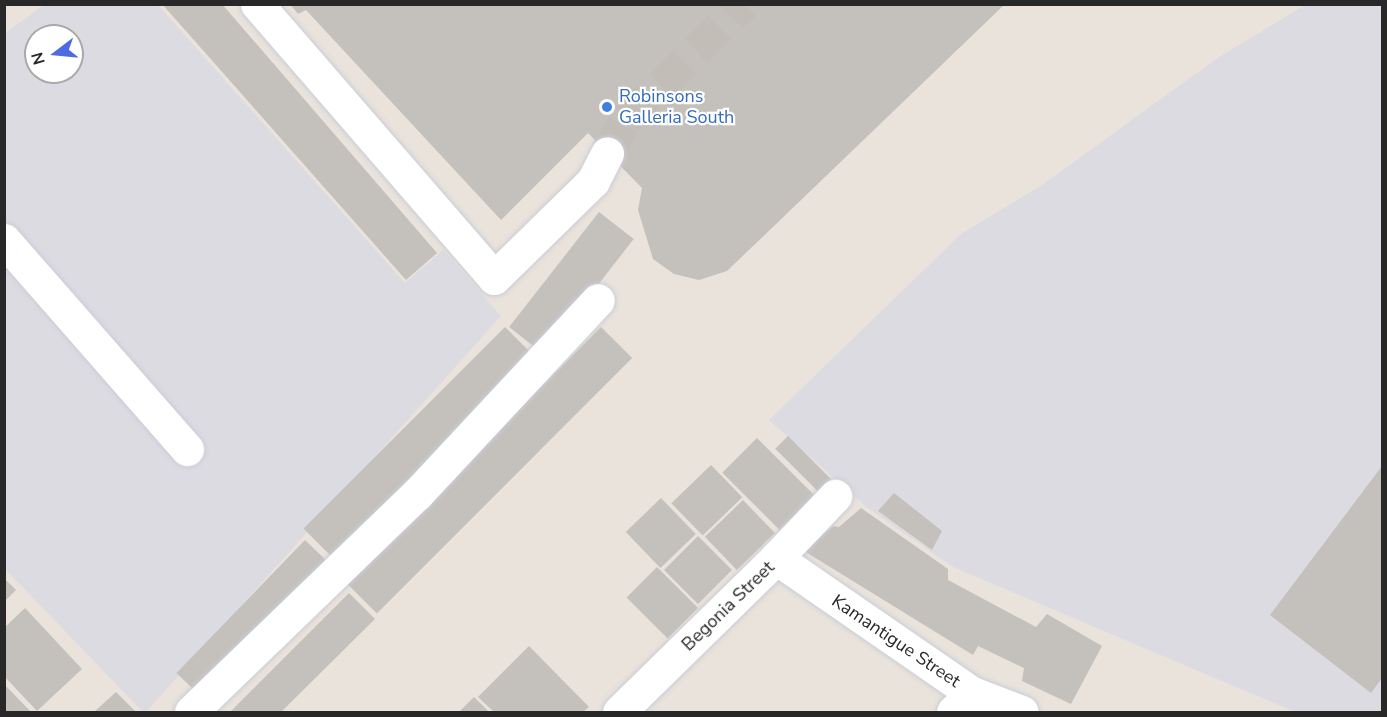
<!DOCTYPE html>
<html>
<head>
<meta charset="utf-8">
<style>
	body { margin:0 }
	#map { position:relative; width:1387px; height:717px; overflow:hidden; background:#e9e3db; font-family:"Nunito Sans",sans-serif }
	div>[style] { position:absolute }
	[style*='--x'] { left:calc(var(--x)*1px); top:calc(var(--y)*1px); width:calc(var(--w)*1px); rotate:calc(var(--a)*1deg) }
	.industrial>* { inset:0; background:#dddbe2 }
	.building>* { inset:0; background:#c4c0bb; transform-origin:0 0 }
	.minor-tunnel>* { height:33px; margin-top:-16.5px; transform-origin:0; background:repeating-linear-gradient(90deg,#c2beb7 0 33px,transparent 0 49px) }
	.roads { filter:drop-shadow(0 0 2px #cacdd8) drop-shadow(0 0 2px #cacdd8) }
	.minor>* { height:33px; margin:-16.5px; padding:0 16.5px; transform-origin:16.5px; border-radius:16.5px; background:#fff }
	.dots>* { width:16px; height:16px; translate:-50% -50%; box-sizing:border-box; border:3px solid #fff; border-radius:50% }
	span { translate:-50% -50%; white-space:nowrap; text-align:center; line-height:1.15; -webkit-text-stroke:4.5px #fff; paint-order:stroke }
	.shop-label { font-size:18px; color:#366cbe }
	.left { translate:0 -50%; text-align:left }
	.street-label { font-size:18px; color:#282828 }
	.frame { position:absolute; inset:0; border:6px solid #282828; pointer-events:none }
	.north { position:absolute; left:24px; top:24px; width:60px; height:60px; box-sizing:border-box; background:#fff; border:2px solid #a9a9a9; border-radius:50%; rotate:254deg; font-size:16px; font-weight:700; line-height:24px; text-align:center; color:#282828 }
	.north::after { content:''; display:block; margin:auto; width:21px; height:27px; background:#4e6be3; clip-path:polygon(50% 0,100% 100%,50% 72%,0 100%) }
</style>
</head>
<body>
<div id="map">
	<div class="industrial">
		<i style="clip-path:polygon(evenodd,44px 5px,158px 5px,405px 283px,443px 250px,501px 316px,146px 712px,143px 712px,5px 569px,4px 34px,44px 5px,36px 36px,72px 36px,72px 72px,36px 72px,36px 36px)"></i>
		<i style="clip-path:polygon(1305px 5px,1382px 5px,1382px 712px,1295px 712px,953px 567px,865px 506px,769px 420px,961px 234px,1042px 185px,1219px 57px)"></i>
	</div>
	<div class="building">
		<i style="clip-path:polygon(162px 4px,222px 4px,437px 253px,406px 280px)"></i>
		<i style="clip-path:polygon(290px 4px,1005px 4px,727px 271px,699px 280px,674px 274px,653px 259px,638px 210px,642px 188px,588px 133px,501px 220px,306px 10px,298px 14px)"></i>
		<i style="left:599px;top:212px;width:44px;height:146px;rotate:38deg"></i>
		<i style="left:505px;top:327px;width:41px;height:285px;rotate:45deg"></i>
		<i style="left:601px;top:327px;width:44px;height:361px;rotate:45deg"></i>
		<i style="left:788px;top:436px;width:61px;height:18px;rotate:45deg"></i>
		<i style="left:757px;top:438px;width:81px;height:49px;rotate:45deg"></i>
		<i style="left:711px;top:465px;width:45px;height:55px;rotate:46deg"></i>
		<i style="clip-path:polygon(1382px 466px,1382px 678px,1371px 693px,1270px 615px)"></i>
		<i style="clip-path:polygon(894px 493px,942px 531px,932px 550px,878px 511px)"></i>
		<i style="left:661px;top:498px;width:50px;height:49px;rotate:46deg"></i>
		<i style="left:743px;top:500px;width:46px;height:53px;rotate:46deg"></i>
		<i style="clip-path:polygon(861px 508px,948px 569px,948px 580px,1036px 627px,1047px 614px,1102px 646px,1071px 704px,1022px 681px,1024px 668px,978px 646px,973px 655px,804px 551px,833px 526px,839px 527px)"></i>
		<i style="left:698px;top:536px;width:48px;height:48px;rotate:45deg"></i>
		<i style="left:305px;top:540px;width:32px;height:185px;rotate:44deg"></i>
		<i style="left:657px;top:567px;width:58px;height:43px;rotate:45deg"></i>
		<i style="clip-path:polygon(4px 578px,16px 590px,4px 602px)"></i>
		<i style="clip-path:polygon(349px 593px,375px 619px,281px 712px,230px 712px)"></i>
		<i style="clip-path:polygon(25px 608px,82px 669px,37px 711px,4px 676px,4px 628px)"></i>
		<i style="clip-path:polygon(529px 646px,589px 707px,583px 712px,494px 712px,478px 697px)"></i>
		<i style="clip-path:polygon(4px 684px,31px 712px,4px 712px)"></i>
		<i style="clip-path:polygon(116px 692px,136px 712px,94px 712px)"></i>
		<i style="clip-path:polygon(474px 697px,489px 712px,459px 712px)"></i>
	</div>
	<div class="minor-tunnel">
		<i style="--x:607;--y:153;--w:39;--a:-61"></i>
		<i style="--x:626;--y:119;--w:165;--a:-44.3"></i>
	</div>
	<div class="roads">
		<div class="minor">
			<i style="--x:257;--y:4;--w:362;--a:49.1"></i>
			<i style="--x:494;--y:278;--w:139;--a:-44.4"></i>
			<i style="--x:593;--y:181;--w:31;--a:-63"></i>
			<i style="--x:4;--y:240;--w:278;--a:48.8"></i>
			<i style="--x:776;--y:558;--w:238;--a:34.6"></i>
			<i style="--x:972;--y:693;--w:53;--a:20.8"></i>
			<i style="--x:191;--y:712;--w:314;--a:-44"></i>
			<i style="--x:417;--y:494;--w:265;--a:-47"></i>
			<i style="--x:619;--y:712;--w:220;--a:-44.4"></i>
			<i style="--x:776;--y:558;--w:86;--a:-46.4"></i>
			<i style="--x:953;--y:712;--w:27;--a:-45"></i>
		</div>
	</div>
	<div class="dots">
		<i style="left:607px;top:107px;background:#3f7fe0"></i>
	</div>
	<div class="shop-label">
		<span class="left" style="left:619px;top:107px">Robinsons<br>Galleria South</span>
	</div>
	<div class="street-label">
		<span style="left:728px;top:606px;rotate:-44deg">Begonia Street</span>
		<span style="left:896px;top:641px;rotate:34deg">Kamantigue Street</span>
	</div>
	<div class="frame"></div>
	<div class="north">N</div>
</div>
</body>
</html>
